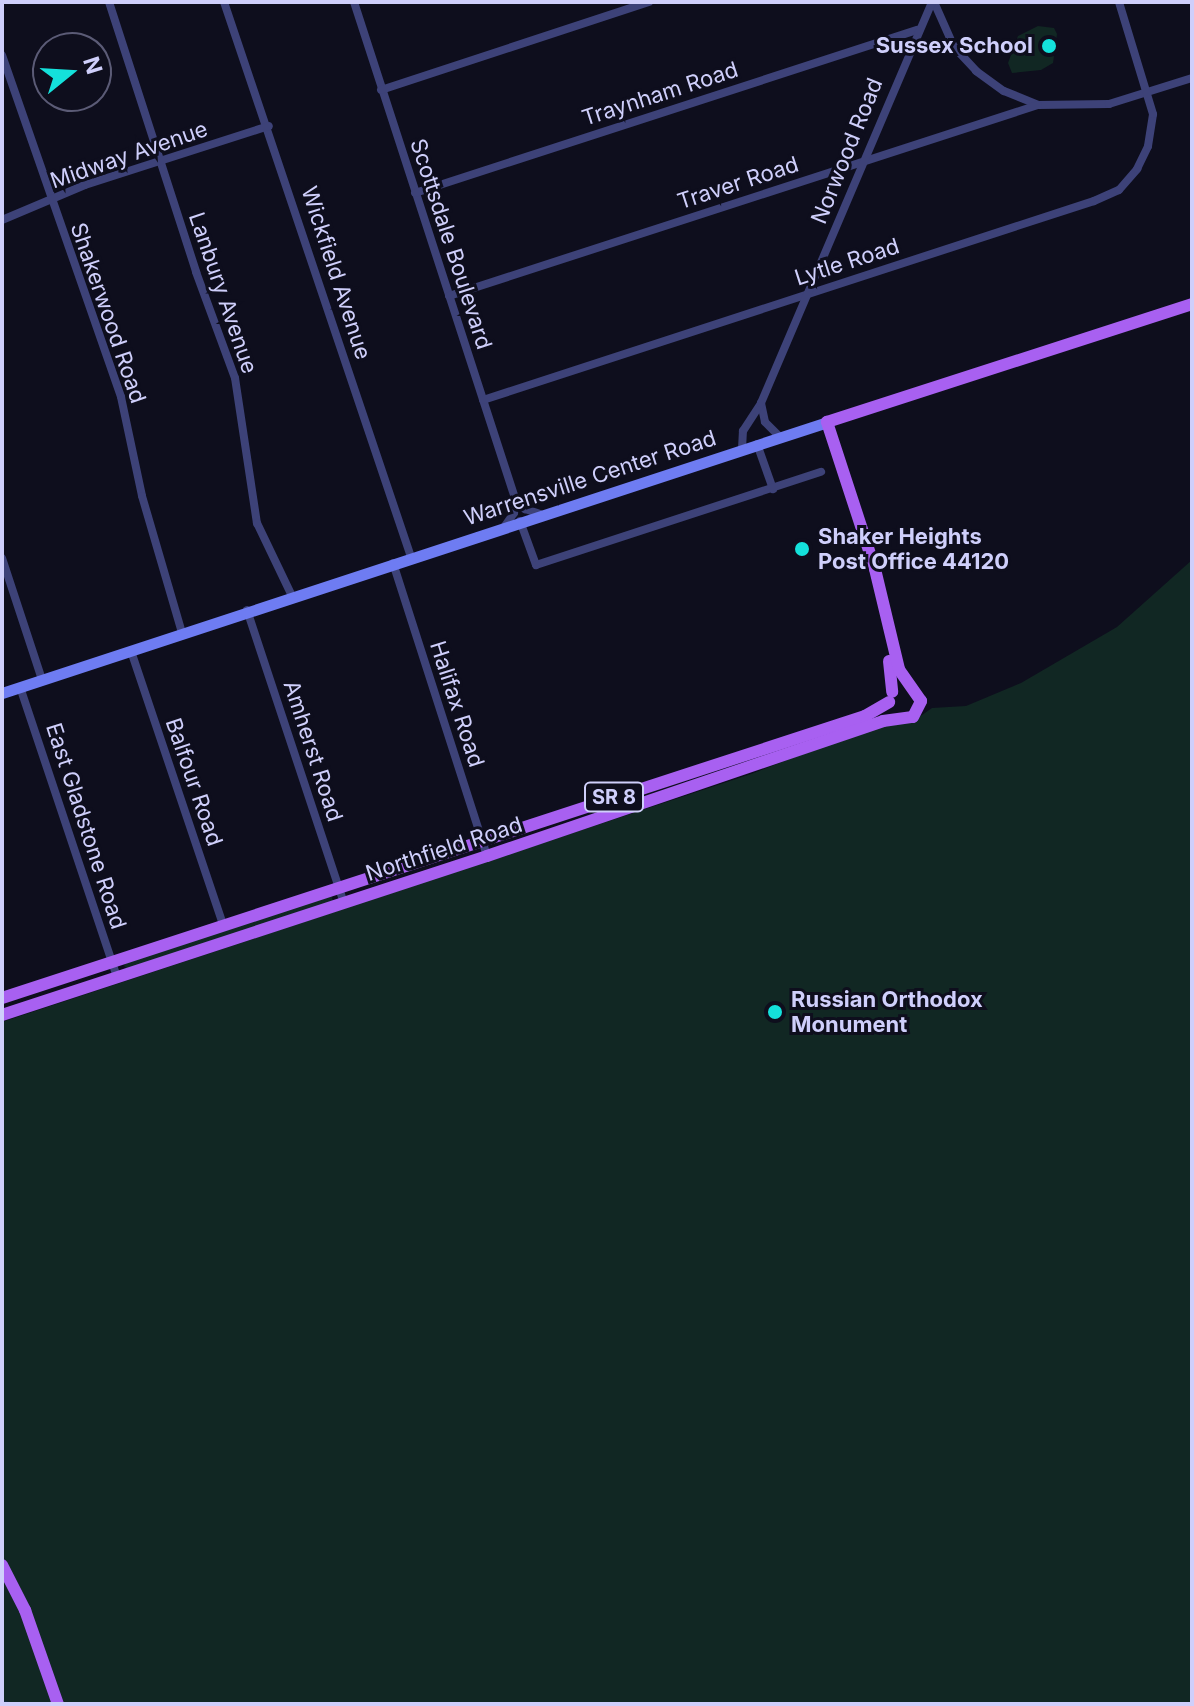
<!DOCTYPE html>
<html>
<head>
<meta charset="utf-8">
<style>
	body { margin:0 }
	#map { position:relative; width:1194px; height:1706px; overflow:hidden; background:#0e0e1d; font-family:Inter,sans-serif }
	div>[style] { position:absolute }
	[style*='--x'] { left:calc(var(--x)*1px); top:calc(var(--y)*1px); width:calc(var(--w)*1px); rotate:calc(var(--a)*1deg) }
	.green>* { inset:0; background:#112723 }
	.stream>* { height:2px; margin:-1px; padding:0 1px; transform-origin:1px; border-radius:1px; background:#122c42 }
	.minor>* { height:8px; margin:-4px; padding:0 4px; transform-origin:4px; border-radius:4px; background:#3d4278 }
	.secondary>* { height:11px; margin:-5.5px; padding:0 5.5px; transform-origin:5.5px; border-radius:5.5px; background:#6e7cf2 }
	.primary>* { height:12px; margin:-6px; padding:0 6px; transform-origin:6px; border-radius:6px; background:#a860f1 }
	.dots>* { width:22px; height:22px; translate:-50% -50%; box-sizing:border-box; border:4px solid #0e0e1d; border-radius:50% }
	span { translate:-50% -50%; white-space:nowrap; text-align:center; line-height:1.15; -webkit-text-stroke:6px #0e0e1d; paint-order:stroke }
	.shield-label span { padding:2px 6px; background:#0e0e1d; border:2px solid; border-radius:6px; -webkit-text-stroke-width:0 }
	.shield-label { font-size:20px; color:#cfcffb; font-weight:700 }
	.poi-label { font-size:22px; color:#cfcffb; font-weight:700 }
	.right { translate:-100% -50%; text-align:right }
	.left { translate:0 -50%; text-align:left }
	.street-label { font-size:22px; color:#cfcffb }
	.frame { position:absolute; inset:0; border:4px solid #cfcffb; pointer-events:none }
	.north { position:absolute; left:32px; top:32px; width:80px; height:80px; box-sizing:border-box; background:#0e0e1d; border:2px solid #5b5b76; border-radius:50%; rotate:72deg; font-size:22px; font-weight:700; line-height:32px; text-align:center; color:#cfcffb }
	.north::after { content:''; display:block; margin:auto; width:28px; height:36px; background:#14e1db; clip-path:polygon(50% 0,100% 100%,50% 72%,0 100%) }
</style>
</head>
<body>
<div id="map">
	<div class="green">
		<i style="clip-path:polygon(1038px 26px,1054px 28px,1057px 34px,1053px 63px,1041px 70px,1012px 73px,1008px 63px,1018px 36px)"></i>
		<i style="clip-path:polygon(1192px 560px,1192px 1704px,2px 1704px,2px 1022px,751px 774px,886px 722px,912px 722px,932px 708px,966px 706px,1021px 683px,1117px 627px)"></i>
		<i style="clip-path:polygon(331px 895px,333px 901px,128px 969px,124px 966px,126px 962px)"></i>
	</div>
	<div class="stream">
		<i style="--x:2;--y:1701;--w:12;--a:14"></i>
	</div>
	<div class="minor">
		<i style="--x:109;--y:2;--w:284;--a:72.1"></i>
		<i style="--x:196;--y:272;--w:113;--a:69.8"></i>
		<i style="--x:235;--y:378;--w:147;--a:81.4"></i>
		<i style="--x:257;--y:523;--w:81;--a:64.4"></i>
		<i style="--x:224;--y:2;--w:586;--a:71.38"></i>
		<i style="--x:354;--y:2;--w:521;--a:72.02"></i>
		<i style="--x:515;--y:498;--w:15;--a:94"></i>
		<i style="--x:514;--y:513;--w:16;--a:125"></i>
		<i style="--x:934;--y:2;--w:49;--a:66"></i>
		<i style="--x:954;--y:47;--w:33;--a:47"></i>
		<i style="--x:976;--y:71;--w:34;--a:36"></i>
		<i style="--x:1004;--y:91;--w:37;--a:22"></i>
		<i style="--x:1038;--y:105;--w:71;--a:-0.8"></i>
		<i style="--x:1109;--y:104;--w:87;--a:-17.4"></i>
		<i style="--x:2;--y:55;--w:362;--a:70.8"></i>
		<i style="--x:121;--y:397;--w:101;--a:78"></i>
		<i style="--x:142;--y:496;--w:143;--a:73.7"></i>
		<i style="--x:381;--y:90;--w:282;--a:-18.2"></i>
		<i style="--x:415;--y:193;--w:528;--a:-17.99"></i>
		<i style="--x:2;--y:220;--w:90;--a:-22.9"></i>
		<i style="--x:85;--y:185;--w:193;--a:-17.8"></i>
		<i style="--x:449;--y:296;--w:619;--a:-17.97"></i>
		<i style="--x:483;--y:400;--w:643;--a:-18.04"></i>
		<i style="--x:1094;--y:201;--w:27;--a:-24"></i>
		<i style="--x:1119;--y:190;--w:28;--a:-49"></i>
		<i style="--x:1137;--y:169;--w:25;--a:-64"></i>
		<i style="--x:1148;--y:146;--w:32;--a:-81"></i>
		<i style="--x:1153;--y:114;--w:117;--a:-106.9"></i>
		<i style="--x:761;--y:403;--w:19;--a:78"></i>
		<i style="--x:765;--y:422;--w:21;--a:45"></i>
		<i style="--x:757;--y:444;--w:48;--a:70.4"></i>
		<i style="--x:742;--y:449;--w:18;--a:-87"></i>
		<i style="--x:743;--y:431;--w:33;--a:-57"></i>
		<i style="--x:761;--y:403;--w:436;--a:-66.9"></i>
		<i style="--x:515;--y:498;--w:15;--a:48"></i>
		<i style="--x:525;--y:509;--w:16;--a:18"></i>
		<i style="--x:520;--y:521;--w:47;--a:70"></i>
		<i style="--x:536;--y:565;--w:300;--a:-18.1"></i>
		<i style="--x:2;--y:558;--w:128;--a:71.8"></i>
		<i style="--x:393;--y:563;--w:308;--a:72.2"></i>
		<i style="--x:247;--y:610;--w:310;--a:71.7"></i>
		<i style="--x:131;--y:651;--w:288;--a:71.4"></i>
		<i style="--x:20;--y:687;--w:306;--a:71.5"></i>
	</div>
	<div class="secondary">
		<i style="--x:2;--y:693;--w:868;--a:-18.18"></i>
	</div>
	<div class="primary">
		<i style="--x:889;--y:661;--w:31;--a:84"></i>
		<i style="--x:2;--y:998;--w:908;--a:-18.1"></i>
		<i style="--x:865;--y:716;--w:28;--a:-30"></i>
		<i style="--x:2;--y:1015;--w:510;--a:-18.15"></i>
		<i style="--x:487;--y:856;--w:418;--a:-18.8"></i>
		<i style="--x:883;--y:721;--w:30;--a:-8"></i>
		<i style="--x:913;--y:717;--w:18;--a:-63"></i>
		<i style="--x:921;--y:701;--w:39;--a:-125"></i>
		<i style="--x:899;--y:669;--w:103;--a:-103.5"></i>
		<i style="--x:875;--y:569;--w:155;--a:-108.1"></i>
		<i style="--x:827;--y:422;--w:384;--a:-17.9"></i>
		<i style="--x:2;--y:1565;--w:51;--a:62.9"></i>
		<i style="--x:25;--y:1610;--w:100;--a:70.7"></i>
	</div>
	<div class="dots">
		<i style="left:1049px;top:46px;background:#14e1db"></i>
		<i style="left:802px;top:549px;background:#14e1db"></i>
		<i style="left:775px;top:1012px;background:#14e1db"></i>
	</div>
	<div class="shield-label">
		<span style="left:614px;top:797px">SR 8</span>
	</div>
	<div class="poi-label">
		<span class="right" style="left:1033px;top:46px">Sussex School</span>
		<span class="left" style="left:818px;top:549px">Shaker Heights<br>Post Office 44120</span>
		<span class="left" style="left:791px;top:1012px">Russian Orthodox<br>Monument</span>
	</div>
	<div class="street-label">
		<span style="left:660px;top:94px;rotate:-18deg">Traynham Road</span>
		<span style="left:847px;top:151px;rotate:-68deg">Norwood Road</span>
		<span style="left:129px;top:155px;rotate:-19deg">Midway Avenue</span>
		<span style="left:738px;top:183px;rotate:-18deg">Traver Road</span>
		<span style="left:451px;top:244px;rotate:72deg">Scottsdale Boulevard</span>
		<span style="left:847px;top:262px;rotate:-18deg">Lytle Road</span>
		<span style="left:336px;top:273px;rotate:72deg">Wickfield Avenue</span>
		<span style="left:223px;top:293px;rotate:71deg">Lanbury Avenue</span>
		<span style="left:108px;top:313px;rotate:71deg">Shakerwood Road</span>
		<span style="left:590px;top:478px;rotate:-18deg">Warrensville Center Road</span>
		<span style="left:457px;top:704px;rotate:72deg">Halifax Road</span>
		<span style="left:313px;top:751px;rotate:72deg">Amherst Road</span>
		<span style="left:194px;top:782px;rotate:71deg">Balfour Road</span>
		<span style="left:86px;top:826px;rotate:72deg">East Gladstone Road</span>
		<span style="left:444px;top:849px;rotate:-18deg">Northfield Road</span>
	</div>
	<div class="frame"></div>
	<div class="north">N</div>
</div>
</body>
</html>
